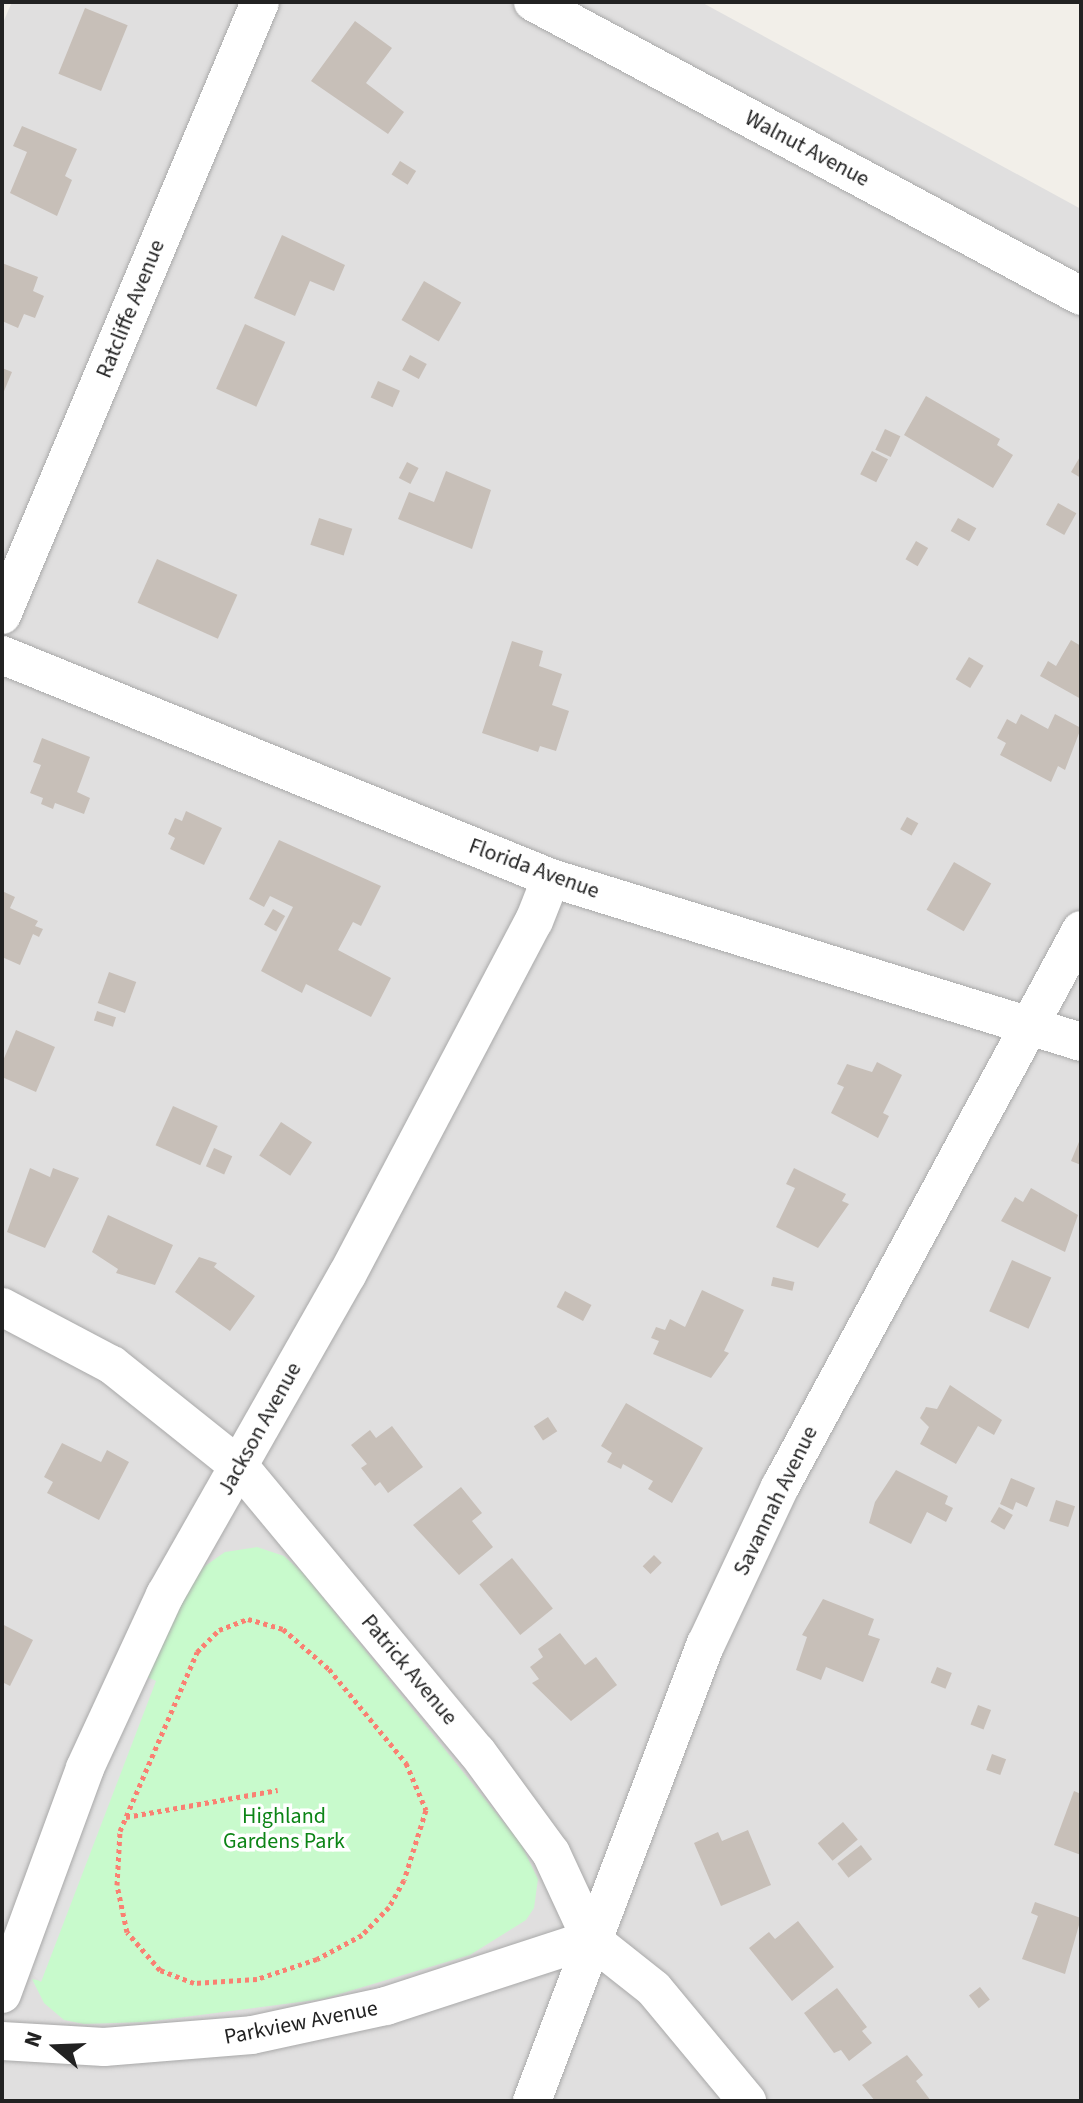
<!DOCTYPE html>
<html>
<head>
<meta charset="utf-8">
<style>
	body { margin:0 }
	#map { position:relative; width:1083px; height:2103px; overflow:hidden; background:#f2efe9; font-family:"Source Sans 3",sans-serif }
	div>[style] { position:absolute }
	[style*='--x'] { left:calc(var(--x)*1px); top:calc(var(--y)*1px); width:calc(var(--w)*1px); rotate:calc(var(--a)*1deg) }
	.residential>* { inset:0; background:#e0dfdf }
	.park>* { inset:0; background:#c8facc }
	.parking>* { inset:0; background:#e2e2e2 }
	.building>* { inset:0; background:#c7bfb8; transform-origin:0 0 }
	.path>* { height:5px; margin-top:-2.5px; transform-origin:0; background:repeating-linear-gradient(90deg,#fa8072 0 4px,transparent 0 8px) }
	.roads { filter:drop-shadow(0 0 2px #a9a9a9) drop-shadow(0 0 2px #a9a9a9) }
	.minor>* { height:38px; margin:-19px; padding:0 19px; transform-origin:19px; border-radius:19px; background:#fff }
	span { translate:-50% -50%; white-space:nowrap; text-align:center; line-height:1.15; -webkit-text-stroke:7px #fff; paint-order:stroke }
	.street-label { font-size:22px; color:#222 }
	.park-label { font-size:22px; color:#0c8416 }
	.frame { position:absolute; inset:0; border:4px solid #222; pointer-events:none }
	.north { position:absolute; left:16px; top:2007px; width:80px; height:80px; -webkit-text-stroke:6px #fff; paint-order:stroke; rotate:289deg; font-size:22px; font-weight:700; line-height:32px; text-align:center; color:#222 }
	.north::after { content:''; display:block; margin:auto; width:28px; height:36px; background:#222; clip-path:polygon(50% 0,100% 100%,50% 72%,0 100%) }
</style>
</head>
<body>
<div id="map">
	<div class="residential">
		<i style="clip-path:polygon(12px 2px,701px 2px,1081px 209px,1081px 2101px,2px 2101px,2px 25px)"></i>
	</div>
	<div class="park">
		<i style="clip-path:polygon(257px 1547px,284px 1556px,303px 1573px,521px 1844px,538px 1879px,534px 1908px,526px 1920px,470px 1955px,323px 1999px,146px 2022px,84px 2024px,64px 2020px,44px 2003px,32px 1979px,41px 1981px,155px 1681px,138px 1673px,195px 1573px,225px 1552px)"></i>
	</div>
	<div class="parking">
		<i style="clip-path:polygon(138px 1673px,156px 1681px,41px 1982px,28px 1970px)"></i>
	</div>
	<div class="building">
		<i style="left:85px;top:8px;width:46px;height:71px;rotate:22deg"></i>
		<i style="clip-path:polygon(355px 21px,392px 48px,366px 83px,404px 112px,388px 134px,311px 81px)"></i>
		<i style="clip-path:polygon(22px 126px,77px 149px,65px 176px,72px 180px,57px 216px,10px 193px,27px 152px,13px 146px)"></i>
		<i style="left:400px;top:161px;width:19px;height:16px;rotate:32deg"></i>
		<i style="clip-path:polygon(282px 235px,345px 265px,334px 291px,310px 281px,295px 316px,254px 298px)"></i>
		<i style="clip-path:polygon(2px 263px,38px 277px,33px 291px,44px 296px,35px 318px,24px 314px,18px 328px,2px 321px)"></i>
		<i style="left:424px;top:281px;width:43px;height:45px;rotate:30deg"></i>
		<i style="left:245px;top:324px;width:44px;height:71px;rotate:24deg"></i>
		<i style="left:410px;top:355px;width:19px;height:17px;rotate:28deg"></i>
		<i style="clip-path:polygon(2px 368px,12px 372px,2px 396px)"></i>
		<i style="left:378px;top:381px;width:24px;height:18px;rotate:24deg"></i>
		<i style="clip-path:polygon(926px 396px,1000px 439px,997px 445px,1013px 455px,993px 488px,904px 435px)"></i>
		<i style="left:885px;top:429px;width:17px;height:23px;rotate:25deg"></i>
		<i style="left:872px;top:451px;width:18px;height:26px;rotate:27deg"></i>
		<i style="clip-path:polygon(1081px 455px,1081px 478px,1071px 472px)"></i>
		<i style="left:407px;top:462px;width:13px;height:18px;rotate:27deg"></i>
		<i style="clip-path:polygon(446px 471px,491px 490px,472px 549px,398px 519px,409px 492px,434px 502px)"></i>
		<i style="left:1058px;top:503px;width:21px;height:25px;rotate:29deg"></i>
		<i style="left:319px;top:518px;width:35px;height:28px;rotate:18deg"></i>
		<i style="left:958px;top:518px;width:21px;height:15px;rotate:29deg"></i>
		<i style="left:916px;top:541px;width:14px;height:21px;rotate:30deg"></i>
		<i style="left:157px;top:559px;width:88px;height:48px;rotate:24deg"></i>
		<i style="clip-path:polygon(1071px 640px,1081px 646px,1081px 699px,1040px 676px,1048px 661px,1056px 666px)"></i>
		<i style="clip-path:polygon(512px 641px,543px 651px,539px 666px,562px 674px,552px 705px,569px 711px,556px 751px,540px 746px,538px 752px,482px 733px)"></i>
		<i style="left:969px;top:657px;width:17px;height:26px;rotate:31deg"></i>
		<i style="clip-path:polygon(1021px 714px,1048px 729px,1055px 714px,1081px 728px,1065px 770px,1058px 766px,1051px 782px,1000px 755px,1006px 743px,997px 738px,1007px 719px,1016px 724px)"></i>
		<i style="clip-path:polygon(42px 738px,90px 757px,77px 792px,90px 798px,84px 814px,55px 803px,53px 809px,41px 804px,43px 798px,30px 793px,41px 765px,33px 762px)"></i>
		<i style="clip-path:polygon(186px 811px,222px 828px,204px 865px,170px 849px,175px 838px,168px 834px,175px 818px,182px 821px)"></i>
		<i style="left:907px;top:817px;width:13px;height:14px;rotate:29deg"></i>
		<i style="clip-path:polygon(279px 840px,381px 886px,361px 926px,353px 922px,338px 950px,391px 978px,371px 1017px,306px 984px,302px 993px,261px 971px,293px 907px,270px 896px,264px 907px,249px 899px)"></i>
		<i style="left:954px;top:862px;width:43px;height:55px;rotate:30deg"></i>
		<i style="clip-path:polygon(2px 891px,15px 897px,10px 908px,38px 921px,35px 926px,43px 929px,39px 937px,33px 934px,20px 965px,2px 957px)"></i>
		<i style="left:273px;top:909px;width:14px;height:18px;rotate:30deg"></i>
		<i style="left:109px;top:972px;width:29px;height:33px;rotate:20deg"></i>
		<i style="left:97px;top:1011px;width:20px;height:10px;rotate:18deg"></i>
		<i style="clip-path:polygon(16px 1030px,55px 1047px,36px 1092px,2px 1077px,2px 1063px)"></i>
		<i style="clip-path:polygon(877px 1062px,902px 1075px,883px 1113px,889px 1116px,878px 1138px,831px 1113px,844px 1087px,837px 1084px,847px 1064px,872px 1072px)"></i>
		<i style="left:173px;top:1106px;width:49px;height:43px;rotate:24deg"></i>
		<i style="left:281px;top:1122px;width:37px;height:40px;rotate:33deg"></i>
		<i style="clip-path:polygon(1081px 1137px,1081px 1165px,1071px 1161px)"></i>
		<i style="left:214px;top:1148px;width:20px;height:20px;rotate:24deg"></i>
		<i style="clip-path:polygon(30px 1168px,50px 1177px,53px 1168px,79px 1178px,45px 1248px,7px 1232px)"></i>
		<i style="clip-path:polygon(794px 1168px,846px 1194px,842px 1201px,849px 1204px,818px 1248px,776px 1227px,795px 1188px,786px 1184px)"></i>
		<i style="clip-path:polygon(1031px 1188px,1078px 1215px,1065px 1252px,1001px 1221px,1015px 1197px,1023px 1202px)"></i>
		<i style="clip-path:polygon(108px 1215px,173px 1245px,155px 1285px,116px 1273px,118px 1269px,92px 1252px)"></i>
		<i style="clip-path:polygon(199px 1257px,217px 1263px,214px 1267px,255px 1296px,230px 1331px,175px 1292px)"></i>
		<i style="left:1012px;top:1260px;width:43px;height:56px;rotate:24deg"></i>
		<i style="left:773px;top:1277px;width:22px;height:9px;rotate:13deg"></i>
		<i style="clip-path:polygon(702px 1290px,744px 1310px,724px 1351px,729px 1353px,711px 1378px,653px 1354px,659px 1341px,651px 1338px,656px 1327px,665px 1330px,670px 1319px,685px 1327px)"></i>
		<i style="left:565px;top:1291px;width:30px;height:18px;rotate:28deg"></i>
		<i style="clip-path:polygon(950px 1385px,1002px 1420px,994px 1435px,978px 1426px,956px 1464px,920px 1444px,929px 1427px,920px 1418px,926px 1407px,937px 1409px)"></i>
		<i style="clip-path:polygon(626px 1403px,703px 1448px,672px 1503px,648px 1489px,653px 1481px,623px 1464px,621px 1469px,607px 1462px,612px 1453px,601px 1446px)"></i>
		<i style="left:548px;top:1417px;width:17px;height:17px;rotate:57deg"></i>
		<i style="clip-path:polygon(392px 1426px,423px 1467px,388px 1493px,380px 1482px,375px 1486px,361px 1468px,367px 1464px,351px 1445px,370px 1430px,376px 1438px)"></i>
		<i style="clip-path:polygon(62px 1443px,101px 1462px,107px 1450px,129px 1462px,99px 1520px,47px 1493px,53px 1482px,44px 1477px)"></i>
		<i style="clip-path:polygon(896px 1470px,948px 1496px,945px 1504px,953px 1508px,946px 1522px,927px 1512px,911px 1544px,869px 1523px,875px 1502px)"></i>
		<i style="clip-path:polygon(1011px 1478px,1035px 1488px,1027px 1507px,1016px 1502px,1013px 1510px,1000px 1504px)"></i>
		<i style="clip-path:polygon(461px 1487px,482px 1513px,472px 1521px,493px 1547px,459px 1575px,413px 1525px)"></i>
		<i style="left:1056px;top:1500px;width:20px;height:22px;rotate:18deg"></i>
		<i style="left:999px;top:1507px;width:16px;height:17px;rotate:30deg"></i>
		<i style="left:654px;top:1555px;width:11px;height:16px;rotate:45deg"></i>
		<i style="left:512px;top:1558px;width:65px;height:42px;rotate:51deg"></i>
		<i style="clip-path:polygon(823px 1599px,874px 1619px,868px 1635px,880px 1639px,863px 1682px,826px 1667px,821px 1680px,796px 1670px,807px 1637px,802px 1635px)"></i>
		<i style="clip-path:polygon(2px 1624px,33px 1640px,10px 1686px,2px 1682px)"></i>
		<i style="clip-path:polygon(560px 1633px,585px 1665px,596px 1657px,617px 1685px,571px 1721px,532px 1683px,539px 1679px,530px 1667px,543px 1657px,538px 1649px)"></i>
		<i style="left:937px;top:1667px;width:16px;height:17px;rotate:22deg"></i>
		<i style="left:978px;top:1705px;width:14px;height:21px;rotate:21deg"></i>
		<i style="left:992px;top:1754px;width:15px;height:17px;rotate:20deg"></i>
		<i style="clip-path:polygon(1074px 1791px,1081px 1794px,1081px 1855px,1054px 1845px)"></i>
		<i style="left:843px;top:1822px;width:23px;height:33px;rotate:50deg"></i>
		<i style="clip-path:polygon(748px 1830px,771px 1885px,721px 1906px,694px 1843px,718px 1832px,722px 1841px)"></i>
		<i style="left:861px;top:1845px;width:18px;height:30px;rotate:52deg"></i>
		<i style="clip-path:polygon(1035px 1902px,1081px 1918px,1065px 1974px,1022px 1959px,1038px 1916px,1031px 1913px)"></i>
		<i style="clip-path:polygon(798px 1921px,834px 1967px,792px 2001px,749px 1948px,769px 1932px,775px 1939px)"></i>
		<i style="left:980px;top:1987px;width:16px;height:14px;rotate:52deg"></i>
		<i style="clip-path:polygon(837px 1988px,867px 2027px,862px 2031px,872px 2043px,849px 2061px,841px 2050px,834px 2053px,804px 2013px)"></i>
		<i style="clip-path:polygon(907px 2055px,923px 2075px,916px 2081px,931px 2101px,875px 2101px,862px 2085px)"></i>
	</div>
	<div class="path">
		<i style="--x:248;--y:1619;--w:36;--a:16"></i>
		<i style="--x:283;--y:1629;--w:61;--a:41"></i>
		<i style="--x:329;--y:1669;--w:122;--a:50.7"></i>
		<i style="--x:406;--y:1763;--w:51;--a:66.9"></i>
		<i style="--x:426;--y:1810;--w:73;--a:107.4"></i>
		<i style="--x:404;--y:1880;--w:31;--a:119"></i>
		<i style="--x:389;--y:1907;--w:39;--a:134"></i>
		<i style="--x:362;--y:1935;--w:51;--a:151.9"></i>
		<i style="--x:317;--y:1959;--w:63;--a:161.6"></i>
		<i style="--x:257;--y:1979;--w:63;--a:176.4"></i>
		<i style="--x:194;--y:1983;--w:36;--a:-159"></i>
		<i style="--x:160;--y:1970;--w:50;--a:-131"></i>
		<i style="--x:127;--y:1932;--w:48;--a:-102"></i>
		<i style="--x:117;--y:1885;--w:54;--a:-86.8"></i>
		<i style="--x:120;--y:1831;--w:195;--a:-66.7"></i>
		<i style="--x:197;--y:1652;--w:31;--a:-45"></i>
		<i style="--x:219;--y:1630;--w:31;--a:-21"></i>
		<i style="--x:126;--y:1817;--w:154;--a:-10.1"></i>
	</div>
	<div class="roads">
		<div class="minor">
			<i style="--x:533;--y:2;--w:622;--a:28.21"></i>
			<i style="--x:2;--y:615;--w:665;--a:-67.17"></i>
			<i style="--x:2;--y:655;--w:593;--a:22.11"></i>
			<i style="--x:551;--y:878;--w:555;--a:17.19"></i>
			<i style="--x:2;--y:1307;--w:124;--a:27.8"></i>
			<i style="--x:112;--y:1365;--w:164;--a:38.6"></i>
			<i style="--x:240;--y:1467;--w:371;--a:50.3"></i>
			<i style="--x:477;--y:1752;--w:125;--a:53.8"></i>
			<i style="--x:551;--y:1853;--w:95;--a:65.1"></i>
			<i style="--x:591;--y:1939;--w:80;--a:38.4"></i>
			<i style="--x:654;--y:1989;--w:146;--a:50.3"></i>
			<i style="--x:2;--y:1994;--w:241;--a:-69.8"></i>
			<i style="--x:85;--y:1768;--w:191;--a:-65.2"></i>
			<i style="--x:165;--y:1595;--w:368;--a:-60.4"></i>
			<i style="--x:347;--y:1275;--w:400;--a:-62.2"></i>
			<i style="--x:534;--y:921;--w:46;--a:-68.4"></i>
			<i style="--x:2;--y:2041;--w:102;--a:3.4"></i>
			<i style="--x:104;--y:2047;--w:148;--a:-4.6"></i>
			<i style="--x:252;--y:2035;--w:137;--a:-12.2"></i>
			<i style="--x:386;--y:2006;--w:216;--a:-18.1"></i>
			<i style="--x:532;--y:2101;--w:489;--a:-69.2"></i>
			<i style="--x:706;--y:1644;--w:174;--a:-64.8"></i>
			<i style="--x:780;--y:1487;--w:633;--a:-61.61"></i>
		</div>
	</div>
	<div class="street-label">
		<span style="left:807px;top:149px;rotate:28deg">Walnut Avenue</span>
		<span style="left:131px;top:309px;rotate:-68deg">Ratcliffe Avenue</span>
		<span style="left:534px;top:869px;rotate:20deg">Florida Avenue</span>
		<span style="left:260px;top:1429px;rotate:-61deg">Jackson Avenue</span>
		<span style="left:776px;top:1501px;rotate:-64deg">Savannah Avenue</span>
		<span style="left:409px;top:1670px;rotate:50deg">Patrick Avenue</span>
		<span style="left:301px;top:2023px;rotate:-11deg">Parkview Avenue</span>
	</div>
	<div class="park-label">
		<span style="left:284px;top:1829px">Highland<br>Gardens Park</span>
	</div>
	<div class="frame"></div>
	<div class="north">N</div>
</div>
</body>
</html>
